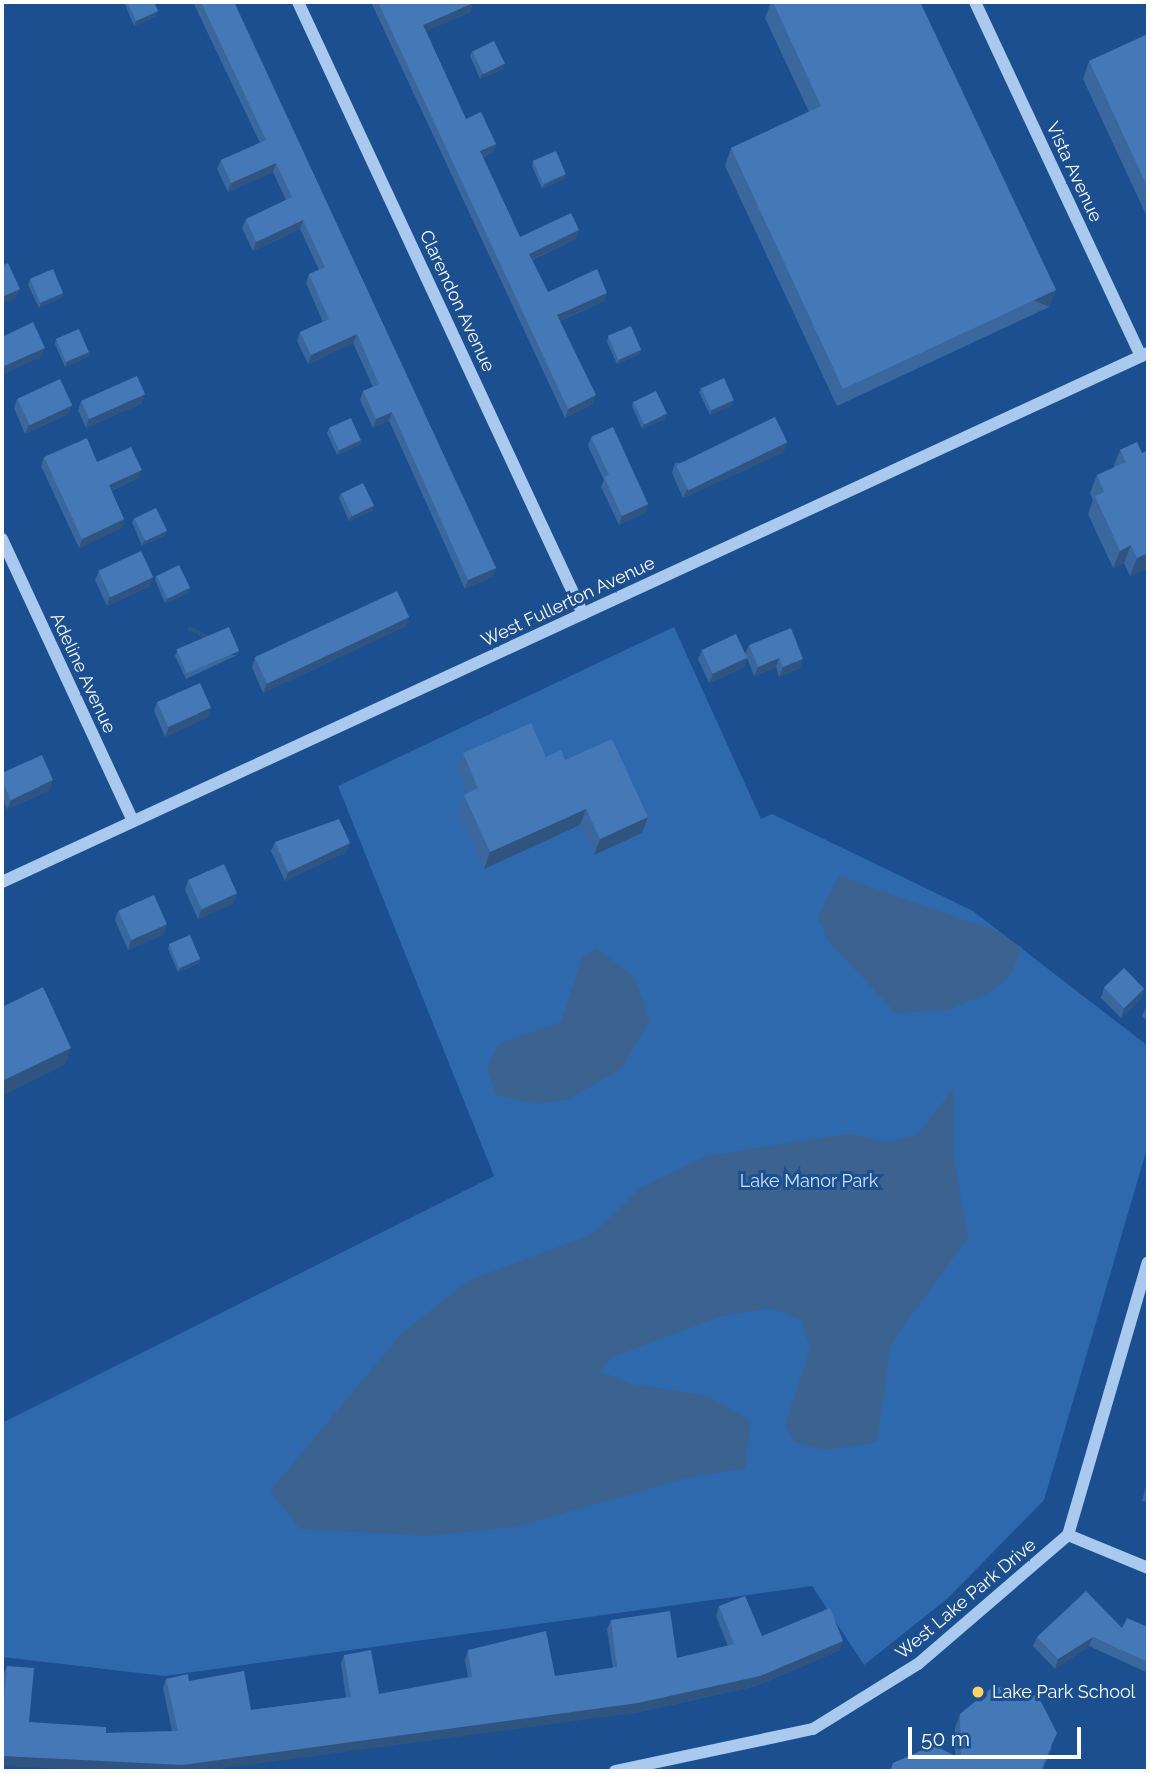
<!DOCTYPE html>
<html>
<head>
<meta charset="utf-8">
<style>
	body { margin:0 }
	#map { position:relative; width:1150px; height:1773px; overflow:hidden; background:#1b4f8f; font-family:Raleway,sans-serif }
	div>[style] { position:absolute }
	[style*='--x'] { left:calc(var(--x)*1px); top:calc(var(--y)*1px); width:calc(var(--w)*1px); rotate:calc(var(--a)*1deg) }
	.green>* { inset:0; background:#2e69ad }
	.water>* { inset:0; background:#3c6290 }
	.minor>* { height:12px; margin:-6px; padding:0 6px; transform-origin:6px; border-radius:6px; background:#a9c9ee }
	.wall>* { inset:0; background:#3a679d }
	.shaded-wall>* { inset:0; background:#305480; transform-origin:0 0 }
	.building>* { inset:0; background:#4478b7; transform-origin:0 0 }
	.dots>* { width:19px; height:19px; translate:-50% -50%; box-sizing:border-box; border:4px solid #1b4f8f; border-radius:50% }
	span { translate:-50% -50%; white-space:nowrap; text-align:center; line-height:1.15; -webkit-text-stroke:6px #1b4f8f; paint-order:stroke }
	.street-label { font-size:18px; color:#fff }
	.park-label { font-size:18px; color:#cfe3fa }
	.poi-label { font-size:18px; color:#fff }
	.left { translate:0 -50%; text-align:left }
	.frame { position:absolute; inset:0; border:4px solid #fff; pointer-events:none }
	.scale { position:absolute; left:908px; top:1727px; width:173px; height:32px; box-sizing:border-box; border:4px solid #fff; border-top:0; padding-left:9px; font-size:21px; line-height:24px; white-space:nowrap; color:#fff; -webkit-text-stroke:5px #1b4f8f; paint-order:stroke }
</style>
</head>
<body>
<div id="map">
	<div class="green">
		<i style="clip-path:polygon(674px 627px,761px 819px,772px 814px,973px 911px,1148px 1046px,1148px 1145px,1044px 1500px,948px 1598px,864px 1665px,812px 1586px,165px 1676px,2px 1657px,2px 1423px,494px 1176px,338px 786px)"></i>
	</div>
	<div class="water">
		<i style="clip-path:polygon(839px 876px,1001px 933px,1022px 948px,1010px 976px,987px 994px,948px 1010px,896px 1013px,828px 941px,818px 917px)"></i>
		<i style="clip-path:polygon(596px 948px,634px 977px,650px 1019px,622px 1068px,569px 1099px,536px 1104px,496px 1095px,487px 1068px,499px 1044px,561px 1022px,582px 958px)"></i>
		<i style="clip-path:polygon(954px 1088px,954px 1158px,968px 1237px,891px 1344px,877px 1442px,826px 1450px,795px 1442px,785px 1424px,810px 1349px,801px 1320px,770px 1308px,721px 1316px,612px 1357px,600px 1371px,631px 1384px,708px 1396px,751px 1421px,745px 1469px,694px 1476px,518px 1526px,427px 1536px,300px 1529px,270px 1491px,401px 1334px,469px 1280px,593px 1234px,642px 1187px,707px 1156px,848px 1134px,886px 1142px,917px 1135px)"></i>
	</div>
	<div class="minor">
		<i style="--x:298;--y:2;--w:675;--a:65.03"></i>
		<i style="--x:975;--y:2;--w:391;--a:64.9"></i>
		<i style="--x:2;--y:539;--w:311;--a:65.1"></i>
		<i style="--x:2;--y:882;--w:1262;--a:-24.78"></i>
		<i style="--x:1068;--y:1535;--w:87;--a:22.4"></i>
		<i style="--x:615;--y:1771;--w:202;--a:-12"></i>
		<i style="--x:813;--y:1729;--w:123;--a:-31.8"></i>
		<i style="--x:918;--y:1664;--w:198;--a:-40.7"></i>
		<i style="--x:1068;--y:1535;--w:284;--a:-73.7"></i>
	</div>
	<div class="wall">
		<i style="clip-path:polygon(124px 2px,154px 2px,158px 11px,156px 16px,134px 26px)"></i>
		<i style="clip-path:polygon(193px 2px,234px 2px,496px 568px,493px 576px,465px 589px,392px 427px,389px 421px,373px 428px,360px 400px,363px 391px,373px 387px,353px 343px,308px 364px,297px 341px,300px 332px,323px 322px,306px 283px,309px 274px,319px 270px,300px 229px,253px 251px,242px 228px,246px 219px,286px 200px,273px 172px,228px 192px,217px 169px,221px 160px,260px 143px)"></i>
		<i style="clip-path:polygon(371px 2px,411px 2px,412px 4px,473px 3px,470px 12px,426px 31px,466px 119px,496px 144px,493px 152px,483px 157px,520px 237px,576px 239px,532px 260px,548px 292px,604px 301px,560px 321px,593px 404px,565px 418px)"></i>
		<i style="clip-path:polygon(771px 2px,920px 2px,1056px 290px,1049px 307px,837px 406px,725px 166px,731px 148px,809px 112px,765px 18px)"></i>
		<i style="clip-path:polygon(1148px 34px,1148px 219px,1083px 79px,1089px 61px)"></i>
		<i style="clip-path:polygon(472px 51px,503px 69px,480px 79px,470px 56px)"></i>
		<i style="clip-path:polygon(533px 161px,566px 174px,564px 179px,542px 189px,532px 166px)"></i>
		<i style="clip-path:polygon(30px 280px,63px 293px,62px 297px,39px 308px,28px 285px)"></i>
		<i style="clip-path:polygon(608px 337px,640px 354px,617px 364px,607px 342px)"></i>
		<i style="clip-path:polygon(56px 339px,89px 352px,88px 357px,65px 367px,55px 344px)"></i>
		<i style="clip-path:polygon(701px 388px,734px 400px,732px 405px,710px 415px,699px 392px)"></i>
		<i style="clip-path:polygon(17px 399px,72px 405px,68px 414px,25px 434px,14px 408px)"></i>
		<i style="clip-path:polygon(81px 401px,142px 403px,86px 428px,78px 410px)"></i>
		<i style="clip-path:polygon(633px 401px,665px 419px,642px 429px,632px 406px)"></i>
		<i style="clip-path:polygon(329px 428px,361px 440px,360px 445px,337px 455px,327px 433px)"></i>
		<i style="clip-path:polygon(591px 437px,648px 504px,645px 513px,619px 525px,601px 487px,604px 480px,588px 446px)"></i>
		<i style="clip-path:polygon(1137px 442px,1148px 568px,1130px 576px,1124px 563px,1113px 568px,1088px 514px,1093px 500px,1090px 493px,1097px 475px,1113px 468px,1120px 450px)"></i>
		<i style="clip-path:polygon(784px 452px,683px 498px,672px 473px,675px 463px)"></i>
		<i style="clip-path:polygon(44px 457px,97px 462px,138px 478px,111px 491px,124px 519px,121px 528px,79px 548px,41px 466px)"></i>
		<i style="clip-path:polygon(341px 493px,374px 506px,372px 511px,349px 521px,339px 498px)"></i>
		<i style="clip-path:polygon(134px 518px,167px 531px,165px 535px,142px 546px,132px 522px)"></i>
		<i style="clip-path:polygon(99px 571px,150px 586px,107px 606px,95px 580px)"></i>
		<i style="clip-path:polygon(156px 576px,190px 588px,188px 593px,165px 603px,155px 580px)"></i>
		<i style="clip-path:polygon(406px 626px,263px 693px,252px 667px,255px 658px)"></i>
		<i style="clip-path:polygon(749px 645px,800px 668px,779px 677px,776px 667px,754px 676px,747px 658px,744px 667px,709px 683px,698px 659px,702px 650px,745px 654px)"></i>
		<i style="clip-path:polygon(177px 651px,237px 655px,186px 679px,175px 656px)"></i>
		<i style="clip-path:polygon(157px 702px,208px 717px,165px 737px,154px 711px)"></i>
		<i style="clip-path:polygon(463px 753px,546px 757px,565px 760px,648px 817px,642px 833px,594px 855px,580px 825px,484px 869px,457px 811px,464px 795px,467px 793px,457px 769px)"></i>
		<i style="clip-path:polygon(2px 773px,50px 790px,7px 809px,2px 797px)"></i>
		<i style="clip-path:polygon(275px 842px,350px 843px,346px 852px,285px 881px,271px 851px)"></i>
		<i style="clip-path:polygon(188px 880px,234px 903px,198px 919px,185px 890px)"></i>
		<i style="clip-path:polygon(118px 911px,164px 934px,128px 950px,115px 920px)"></i>
		<i style="clip-path:polygon(169px 945px,200px 959px,199px 963px,178px 972px,168px 949px)"></i>
		<i style="clip-path:polygon(1104px 988px,1144px 989px,1141px 998px,1121px 1018px,1101px 998px)"></i>
		<i style="clip-path:polygon(1148px 1004px,1148px 1022px,1142px 1016px,1146px 1007px)"></i>
		<i style="clip-path:polygon(1148px 1479px,1148px 1502px,1142px 1501px)"></i>
		<i style="clip-path:polygon(719px 1606px,762px 1636px,840px 1650px,756px 1686px,635px 1713px,2px 1766px,2px 1695px,3px 1675px,7px 1666px,29px 1722px,106px 1733px,172px 1731px,163px 1688px,166px 1679px,189px 1681px,251px 1710px,346px 1698px,341px 1664px,344px 1655px,379px 1694px,468px 1677px,465px 1660px,468px 1650px,555px 1676px,613px 1668px,607px 1629px,611px 1620px,677px 1658px,728px 1646px,716px 1616px)"></i>
		<i style="clip-path:polygon(1148px 1627px,1148px 1673px,1089px 1646px,1055px 1669px,1033px 1646px,1037px 1637px,1122px 1628px)"></i>
		<i style="clip-path:polygon(960px 1714px,1052px 1747px,1042px 1771px,890px 1771px,893px 1763px,955px 1756px,955px 1728px)"></i>
	</div>
	<div class="shaded-wall">
		<i style="clip-path:polygon(473px 3px,470px 12px,420px 34px,423px 25px)"></i>
		<i style="clip-path:polygon(158px 11px,156px 16px,134px 26px,136px 21px)"></i>
		<i style="clip-path:polygon(505px 64px,503px 69px,480px 79px,482px 74px)"></i>
		<i style="clip-path:polygon(496px 144px,493px 152px,477px 159px,480px 151px)"></i>
		<i style="clip-path:polygon(276px 163px,273px 172px,228px 192px,231px 183px)"></i>
		<i style="clip-path:polygon(566px 174px,564px 179px,542px 189px,544px 185px)"></i>
		<i style="clip-path:polygon(303px 220px,300px 229px,253px 251px,256px 242px)"></i>
		<i style="clip-path:polygon(579px 230px,576px 239px,526px 262px,529px 254px)"></i>
		<i style="clip-path:polygon(20px 289px,16px 298px,2px 305px,2px 297px)"></i>
		<i style="left:1056px;top:290px;width:18px;height:235px;rotate:112deg"></i>
		<i style="clip-path:polygon(63px 293px,62px 297px,39px 308px,41px 303px)"></i>
		<i style="clip-path:polygon(607px 293px,604px 301px,554px 323px,557px 315px)"></i>
		<i style="clip-path:polygon(357px 334px,353px 343px,308px 364px,311px 355px)"></i>
		<i style="clip-path:polygon(45px 348px,41px 357px,2px 375px,2px 367px)"></i>
		<i style="clip-path:polygon(641px 350px,640px 354px,617px 364px,619px 360px)"></i>
		<i style="clip-path:polygon(89px 352px,88px 357px,65px 367px,67px 362px)"></i>
		<i style="clip-path:polygon(145px 394px,142px 403px,86px 428px,89px 418px)"></i>
		<i style="clip-path:polygon(596px 395px,593px 404px,565px 418px,568px 409px)"></i>
		<i style="clip-path:polygon(734px 400px,732px 405px,710px 415px,711px 411px)"></i>
		<i style="clip-path:polygon(72px 405px,68px 414px,25px 434px,29px 424px)"></i>
		<i style="clip-path:polygon(392px 412px,389px 421px,373px 428px,376px 419px)"></i>
		<i style="clip-path:polygon(667px 414px,665px 419px,642px 429px,644px 424px)"></i>
		<i style="clip-path:polygon(361px 440px,360px 445px,337px 455px,339px 451px)"></i>
		<i style="clip-path:polygon(787px 442px,784px 452px,683px 498px,687px 489px)"></i>
		<i style="clip-path:polygon(142px 470px,138px 478px,105px 493px,109px 485px)"></i>
		<i style="clip-path:polygon(648px 504px,645px 513px,619px 525px,622px 516px)"></i>
		<i style="clip-path:polygon(374px 506px,372px 511px,349px 521px,351px 516px)"></i>
		<i style="clip-path:polygon(124px 519px,121px 528px,79px 548px,82px 539px)"></i>
		<i style="clip-path:polygon(167px 531px,165px 535px,142px 546px,144px 541px)"></i>
		<i style="clip-path:polygon(1131px 545px,1124px 563px,1113px 568px,1120px 551px)"></i>
		<i style="clip-path:polygon(1148px 553px,1148px 568px,1130px 576px,1137px 558px)"></i>
		<i style="clip-path:polygon(496px 568px,493px 576px,465px 589px,468px 580px)"></i>
		<i style="clip-path:polygon(153px 577px,150px 586px,107px 606px,110px 596px)"></i>
		<i style="clip-path:polygon(190px 588px,188px 593px,165px 603px,167px 599px)"></i>
		<i style="clip-path:polygon(409px 617px,406px 626px,263px 693px,267px 683px)"></i>
		<i style="left:239px;top:651px;width:4px;height:56px;rotate:117deg"></i>
		<i style="clip-path:polygon(747px 658px,744px 667px,709px 683px,713px 674px)"></i>
		<i style="clip-path:polygon(779px 658px,776px 667px,754px 676px,758px 667px)"></i>
		<i style="clip-path:polygon(803px 659px,800px 668px,779px 677px,783px 667px)"></i>
		<i style="clip-path:polygon(211px 708px,208px 717px,165px 737px,169px 727px)"></i>
		<i style="clip-path:polygon(53px 780px,50px 790px,7px 809px,11px 800px)"></i>
		<i style="clip-path:polygon(586px 809px,580px 825px,484px 869px,490px 852px)"></i>
		<i style="clip-path:polygon(648px 817px,642px 833px,594px 855px,600px 839px)"></i>
		<i style="clip-path:polygon(350px 843px,346px 852px,285px 881px,288px 872px)"></i>
		<i style="clip-path:polygon(237px 893px,234px 903px,198px 919px,201px 910px)"></i>
		<i style="clip-path:polygon(167px 924px,164px 934px,128px 950px,131px 940px)"></i>
		<i style="clip-path:polygon(200px 959px,199px 963px,178px 972px,180px 968px)"></i>
		<i style="clip-path:polygon(1144px 989px,1141px 998px,1121px 1018px,1124px 1008px)"></i>
		<i style="clip-path:polygon(71px 1048px,65px 1065px,2px 1096px,2px 1081px)"></i>
		<i style="clip-path:polygon(1093px 1637px,1089px 1646px,1055px 1669px,1058px 1659px)"></i>
		<i style="clip-path:polygon(843px 1641px,840px 1650px,756px 1686px,635px 1713px,204px 1771px,107px 1771px,2px 1766px,2px 1756px)"></i>
	</div>
	<div class="building">
		<i style="clip-path:polygon(127px 2px,154px 2px,158px 11px,136px 21px)"></i>
		<i style="clip-path:polygon(201px 2px,234px 2px,496px 568px,468px 580px,395px 418px,392px 412px,376px 419px,363px 391px,379px 384px,357px 334px,311px 355px,300px 332px,329px 319px,309px 274px,325px 267px,303px 220px,256px 242px,246px 219px,292px 197px,276px 163px,231px 183px,221px 160px,266px 140px)"></i>
		<i style="clip-path:polygon(378px 2px,411px 2px,412px 4px,416px 2px,472px 2px,473px 3px,423px 25px,466px 119px,481px 112px,496px 144px,480px 151px,520px 237px,571px 213px,579px 230px,529px 254px,548px 292px,597px 269px,607px 293px,557px 315px,596px 395px,568px 409px)"></i>
		<i style="clip-path:polygon(773px 2px,920px 2px,1056px 290px,843px 389px,731px 148px,821px 106px)"></i>
		<i style="clip-path:polygon(1148px 34px,1148px 188px,1089px 61px)"></i>
		<i style="left:494px;top:41px;width:25px;height:24px;rotate:64deg"></i>
		<i style="left:556px;top:151px;width:25px;height:25px;rotate:67deg"></i>
		<i style="clip-path:polygon(8px 263px,20px 289px,2px 297px,2px 266px)"></i>
		<i style="left:53px;top:269px;width:26px;height:25px;rotate:67deg"></i>
		<i style="clip-path:polygon(33px 322px,45px 348px,2px 367px,2px 337px)"></i>
		<i style="left:631px;top:326px;width:26px;height:25px;rotate:67deg"></i>
		<i style="left:79px;top:329px;width:25px;height:25px;rotate:67deg"></i>
		<i style="left:137px;top:376px;width:20px;height:61px;rotate:66deg"></i>
		<i style="left:724px;top:378px;width:24px;height:25px;rotate:66deg"></i>
		<i style="left:60px;top:379px;width:29px;height:47px;rotate:65deg"></i>
		<i style="left:656px;top:391px;width:25px;height:25px;rotate:64deg"></i>
		<i style="left:775px;top:417px;width:28px;height:110px;rotate:64deg"></i>
		<i style="left:351px;top:418px;width:24px;height:24px;rotate:66deg"></i>
		<i style="clip-path:polygon(613px 427px,648px 504px,622px 516px,604px 477px,609px 475px,591px 437px)"></i>
		<i style="clip-path:polygon(87px 438px,97px 462px,131px 447px,142px 470px,109px 485px,124px 519px,82px 539px,44px 457px)"></i>
		<i style="clip-path:polygon(1137px 442px,1142px 453px,1148px 450px,1148px 553px,1137px 558px,1131px 545px,1120px 551px,1095px 496px,1104px 492px,1097px 475px,1126px 462px,1120px 450px)"></i>
		<i style="left:363px;top:483px;width:25px;height:24px;rotate:64deg"></i>
		<i style="left:156px;top:508px;width:25px;height:24px;rotate:64deg"></i>
		<i style="left:141px;top:551px;width:29px;height:47px;rotate:65deg"></i>
		<i style="left:179px;top:565px;width:25px;height:25px;rotate:64deg"></i>
		<i style="left:397px;top:591px;width:29px;height:157px;rotate:65deg"></i>
		<i style="left:229px;top:627px;width:26px;height:57px;rotate:67deg"></i>
		<i style="clip-path:polygon(791px 628px,803px 659px,783px 667px,779px 658px,758px 667px,749px 645px)"></i>
		<i style="left:736px;top:634px;width:26px;height:38px;rotate:65deg"></i>
		<i style="left:200px;top:683px;width:27px;height:47px;rotate:66deg"></i>
		<i style="clip-path:polygon(531px 723px,546px 757px,561px 750px,565px 760px,612px 739px,648px 817px,600px 839px,586px 809px,490px 852px,464px 795px,478px 788px,463px 753px)"></i>
		<i style="clip-path:polygon(42px 755px,53px 780px,11px 800px,2px 780px,2px 773px)"></i>
		<i style="clip-path:polygon(339px 819px,350px 843px,288px 872px,275px 842px)"></i>
		<i style="left:224px;top:864px;width:32px;height:39px;rotate:66deg"></i>
		<i style="left:154px;top:895px;width:32px;height:39px;rotate:66deg"></i>
		<i style="left:190px;top:935px;width:26px;height:23px;rotate:67deg"></i>
		<i style="left:1124px;top:968px;width:29px;height:28px;rotate:46deg"></i>
		<i style="clip-path:polygon(43px 987px,71px 1048px,2px 1081px,2px 1007px)"></i>
		<i style="clip-path:polygon(1086px 1591px,1122px 1628px,1127px 1618px,1148px 1627px,1148px 1662px,1093px 1637px,1058px 1659px,1037px 1637px)"></i>
		<i style="clip-path:polygon(745px 1596px,762px 1636px,830px 1608px,843px 1641px,760px 1676px,638px 1703px,182px 1765px,2px 1756px,2px 1725px,7px 1666px,34px 1668px,29px 1722px,106px 1727px,106px 1733px,178px 1731px,166px 1679px,188px 1674px,189px 1681px,244px 1671px,251px 1710px,351px 1697px,344px 1655px,371px 1650px,379px 1694px,472px 1677px,468px 1650px,546px 1631px,555px 1676px,617px 1667px,611px 1620px,670px 1611px,677px 1658px,734px 1644px,719px 1606px)"></i>
		<i style="clip-path:polygon(994px 1686px,1038px 1696px,1057px 1733px,1040px 1771px,891px 1771px,893px 1763px,934px 1745px,961px 1759px,960px 1714px)"></i>
	</div>
	<div class="dots">
		<i style="left:978px;top:1692px;background:#ffd166"></i>
	</div>
	<div class="street-label">
		<span style="left:1074px;top:172px;rotate:65deg">Vista Avenue</span>
		<span style="left:457px;top:301px;rotate:65deg">Clarendon Avenue</span>
		<span style="left:568px;top:602px;rotate:-25deg">West Fullerton Avenue</span>
		<span style="left:83px;top:673px;rotate:65deg">Adeline Avenue</span>
		<span style="left:966px;top:1599px;rotate:-40deg">West Lake Park Drive</span>
	</div>
	<div class="park-label">
		<span style="left:809px;top:1181px">Lake Manor Park</span>
	</div>
	<div class="poi-label">
		<span class="left" style="left:992px;top:1692px">Lake Park School</span>
	</div>
	<div class="frame"></div>
	<div class="scale">50 m</div>
</div>
</body>
</html>
